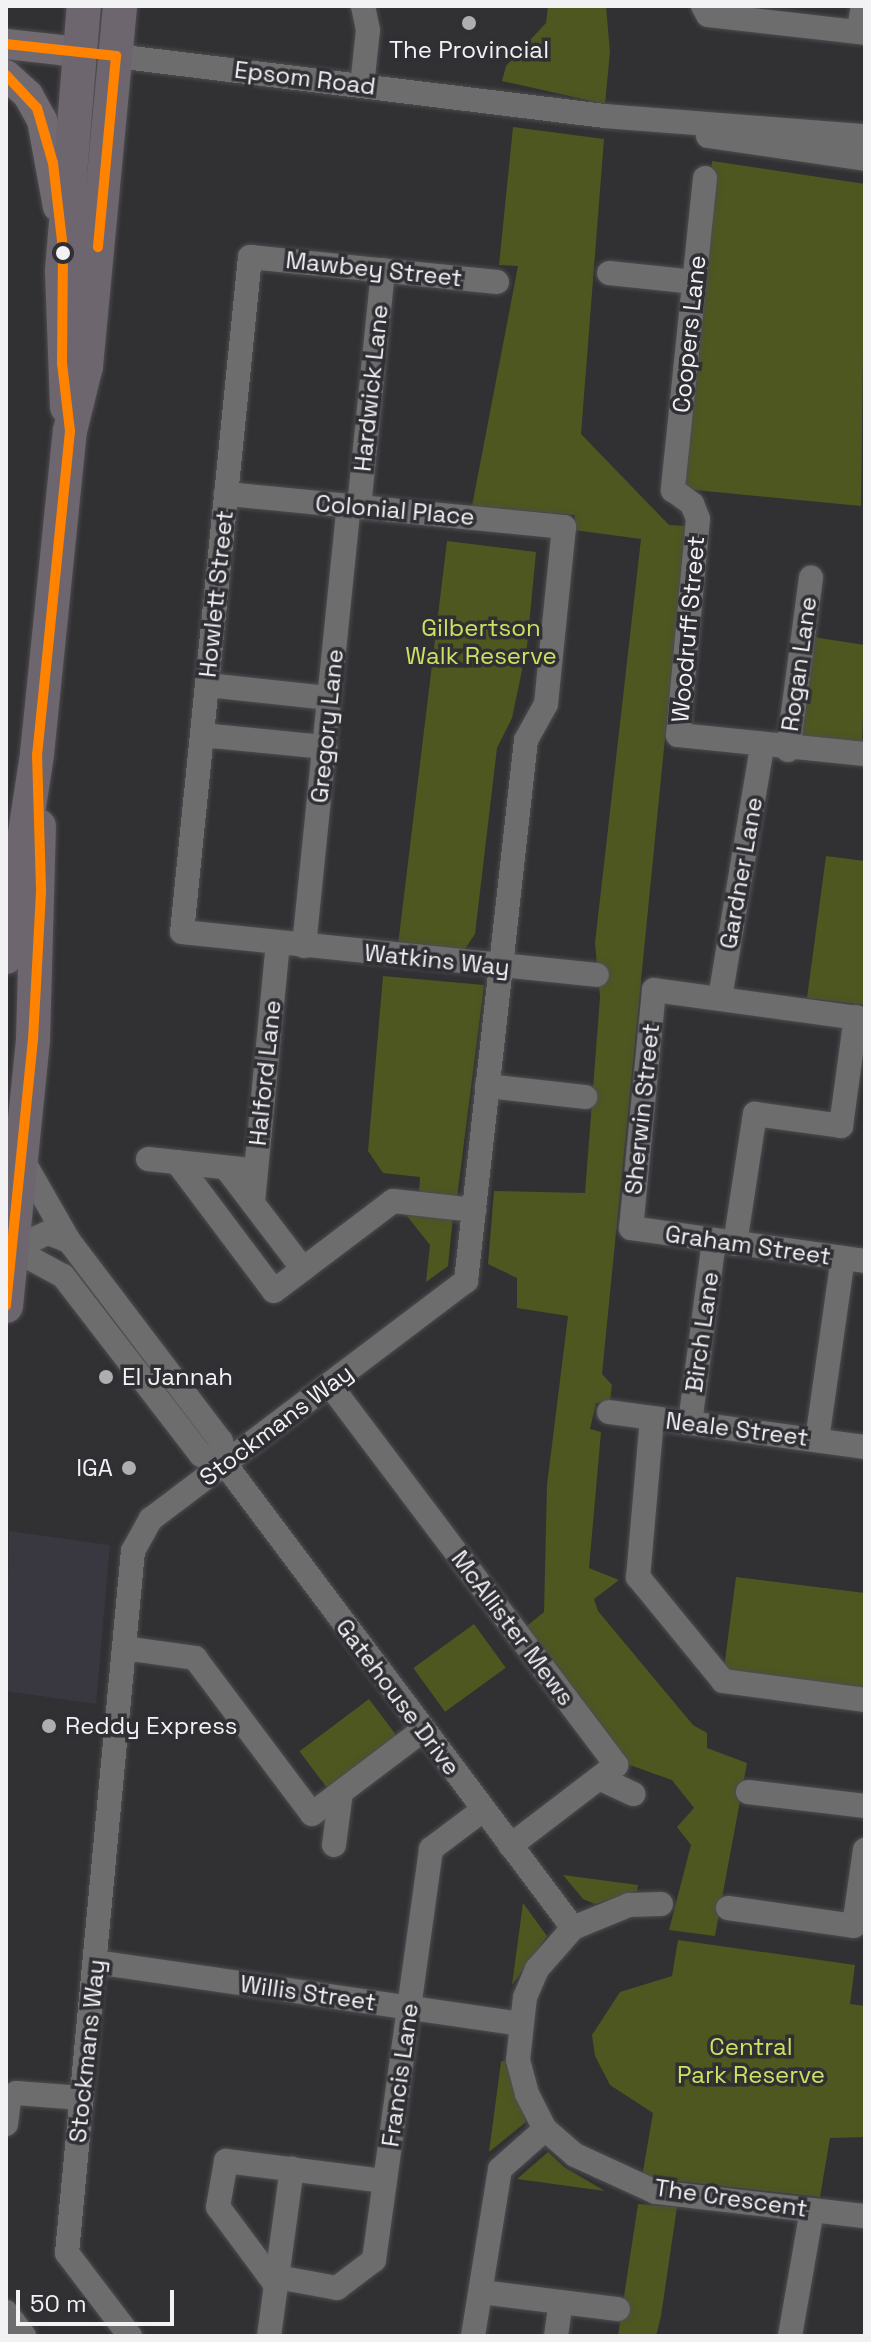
<!DOCTYPE html>
<html>
<head>
<meta charset="utf-8">
<style>
	body { margin:0 }
	#map { position:relative; width:871px; height:2342px; overflow:hidden; background:#313033; font-family:"Space Grotesk",sans-serif }
	div>[style] { position:absolute }
	[style*='--x'] { left:calc(var(--x)*1px); top:calc(var(--y)*1px); width:calc(var(--w)*1px); rotate:calc(var(--a)*1deg) }
	.built>* { inset:0; background:#393740 }
	.green>* { inset:0; background:#4e571f; transform-origin:0 0 }
	.roads { filter:drop-shadow(0 0 2px #4d4c4f) drop-shadow(0 0 2px #4d4c4f) }
	.minor>* { height:24px; margin:-12px; padding:0 12px; transform-origin:12px; border-radius:12px; background:#6d6d6e }
	.major>* { height:30px; margin:-15px; padding:0 15px; transform-origin:15px; border-radius:15px; background:#716b71 }
	.highway>* { height:34px; margin:-17px; padding:0 17px; transform-origin:17px; border-radius:17px; background:#6e666f }
	.bus-1>* { height:10px; margin:-5px; padding:0 5px; transform-origin:5px; border-radius:5px; background:#ff8200 }
	.dots>* { width:22px; height:22px; translate:-50% -50%; box-sizing:border-box; border:4px solid #302f34; border-radius:50% }
	span { translate:-50% -50%; white-space:nowrap; text-align:center; line-height:1.15; -webkit-text-stroke:7px #302f34; paint-order:stroke }
	.poi-label { font-size:24px; color:#f2f2f5 }
	.left { translate:0 -50%; text-align:left }
	.right { translate:-100% -50%; text-align:right }
	.street-label { font-size:24px; color:#f2f2f5 }
	.park-label { font-size:24px; color:#cbe360 }
	.frame { position:absolute; inset:0; border:8px solid #f2f2f5; pointer-events:none }
	.scale { position:absolute; left:16px; top:2290px; width:158px; height:36px; box-sizing:border-box; border:4px solid #f2f2f5; border-top:0; padding-left:10px; font-size:24px; line-height:28px; white-space:nowrap; color:#f2f2f5; -webkit-text-stroke:6px #302f34; paint-order:stroke }
</style>
</head>
<body>
<div id="map">
	<div class="built">
		<i style="clip-path:polygon(9px 1531px,110px 1545px,96px 1704px,6px 1691px)"></i>
	</div>
	<div class="green">
		<i style="clip-path:polygon(548px 6px,606px 6px,610px 52px,605px 104px,502px 81px,506px 66px,546px 23px)"></i>
		<i style="clip-path:polygon(513px 127px,604px 139px,581px 434px,669px 525px,686px 526px,602px 1374px,612px 1385px,610px 1401px,596px 1403px,590px 1429px,601px 1432px,589px 1568px,619px 1580px,594px 1599px,598px 1611px,693px 1725px,707px 1733px,707px 1748px,747px 1763px,715px 1936px,669px 1930px,691px 1845px,677px 1827px,694px 1808px,672px 1780px,624px 1763px,522px 1630px,544px 1612px,547px 1485px,568px 1316px,517px 1308px,517px 1278px,488px 1264px,494px 1191px,585px 1193px,600px 997px,595px 943px,641px 539px,574px 530px,575px 515px,472px 506px,518px 266px,499px 265px)"></i>
		<i style="clip-path:polygon(712px 161px,865px 184px,861px 506px,685px 489px)"></i>
		<i style="clip-path:polygon(447px 541px,536px 552px,527px 646px,512px 718px,497px 748px,475px 934px,464px 950px,398px 945px)"></i>
		<i style="clip-path:polygon(813px 637px,865px 645px,862px 744px,801px 736px)"></i>
		<i style="clip-path:polygon(826px 856px,865px 861px,865px 1005px,807px 998px)"></i>
		<i style="clip-path:polygon(383px 976px,484px 985px,457px 1198px,419px 1192px,420px 1177px,383px 1173px,368px 1151px)"></i>
		<i style="clip-path:polygon(403px 1211px,453px 1216px,448px 1266px,426px 1282px,430px 1245px)"></i>
		<i style="clip-path:polygon(736px 1577px,865px 1593px,865px 1694px,732px 1678px,724px 1668px)"></i>
		<i style="left:474px;top:1624px;width:54px;height:75px;rotate:54deg"></i>
		<i style="left:369px;top:1699px;width:50px;height:87px;rotate:53deg"></i>
		<i style="clip-path:polygon(563px 1875px,638px 1885px,637px 1891px,595px 1904px,583px 1899px)"></i>
		<i style="clip-path:polygon(523px 1903px,547px 1936px,512px 1985px)"></i>
		<i style="clip-path:polygon(678px 1940px,855px 1965px,850px 2004px,865px 2006px,865px 2137px,830px 2138px,820px 2197px,642px 2177px,653px 2113px,610px 2085px,595px 2056px,592px 2035px,620px 1992px,672px 1976px)"></i>
		<i style="clip-path:polygon(505px 2060px,526px 2122px,489px 2152px,501px 2062px)"></i>
		<i style="clip-path:polygon(548px 2152px,564px 2167px,605px 2191px,517px 2179px)"></i>
		<i style="clip-path:polygon(638px 2204px,677px 2207px,661px 2316px,656px 2336px,618px 2336px)"></i>
	</div>
	<div class="roads">
		<div class="minor">
			<i style="--x:703;--y:6;--w:10;--a:61"></i>
			<i style="--x:708;--y:15;--w:158;--a:6.5"></i>
			<i style="--x:859;--y:30;--w:24;--a:-81"></i>
			<i style="--x:116;--y:56;--w:492;--a:7"></i>
			<i style="--x:604;--y:116;--w:262;--a:4.4"></i>
			<i style="--x:362;--y:86;--w:56;--a:-83.9"></i>
			<i style="--x:368;--y:30;--w:25;--a:-102"></i>
			<i style="--x:708;--y:136;--w:159;--a:8.3"></i>
			<i style="--x:705;--y:178;--w:314;--a:95.9"></i>
			<i style="--x:673;--y:490;--w:24;--a:36"></i>
			<i style="--x:692;--y:504;--w:16;--a:68"></i>
			<i style="--x:698;--y:519;--w:217;--a:95.3"></i>
			<i style="--x:678;--y:735;--w:188;--a:5.8"></i>
			<i style="--x:609;--y:273;--w:86;--a:6"></i>
			<i style="--x:497;--y:282;--w:248;--a:-174.2"></i>
			<i style="--x:250;--y:257;--w:678;--a:95.75"></i>
			<i style="--x:182;--y:932;--w:417;--a:5.9"></i>
			<i style="--x:359;--y:507;--w:238;--a:-84.2"></i>
			<i style="--x:207;--y:685;--w:123;--a:6.1"></i>
			<i style="--x:202;--y:735;--w:124;--a:5.6"></i>
			<i style="--x:788;--y:750;--w:174;--a:-82.4"></i>
			<i style="--x:304;--y:946;--w:442;--a:-84.2"></i>
			<i style="--x:720;--y:998;--w:254;--a:-80.5"></i>
			<i style="--x:865;--y:1019;--w:213;--a:-172.2"></i>
			<i style="--x:654;--y:990;--w:239;--a:95.5"></i>
			<i style="--x:631;--y:1228;--w:236;--a:8"></i>
			<i style="--x:487;--y:1086;--w:99;--a:6.4"></i>
			<i style="--x:22;--y:1159;--w:95;--a:60.2"></i>
			<i style="--x:148;--y:1159;--w:94;--a:6.1"></i>
			<i style="--x:177;--y:1162;--w:161;--a:53.1"></i>
			<i style="--x:274;--y:1291;--w:149;--a:-37.1"></i>
			<i style="--x:393;--y:1201;--w:82;--a:6.3"></i>
			<i style="--x:226;--y:1168;--w:127;--a:52.7"></i>
			<i style="--x:253;--y:1202;--w:259;--a:-84.5"></i>
			<i style="--x:735;--y:1244;--w:132;--a:-81.3"></i>
			<i style="--x:755;--y:1114;--w:87;--a:7.9"></i>
			<i style="--x:841;--y:1126;--w:110;--a:-82.2"></i>
			<i style="--x:330;--y:1385;--w:476;--a:53"></i>
			<i style="--x:616;--y:1765;--w:133;--a:142.6"></i>
			<i style="--x:609;--y:1412;--w:258;--a:7.8"></i>
			<i style="--x:652;--y:1418;--w:160;--a:95"></i>
			<i style="--x:638;--y:1577;--w:134;--a:50.7"></i>
			<i style="--x:723;--y:1681;--w:143;--a:7.6"></i>
			<i style="--x:690;--y:1423;--w:184;--a:-82.5"></i>
			<i style="--x:817;--y:1440;--w:184;--a:-81.9"></i>
			<i style="--x:225;--y:1464;--w:26;--a:-159"></i>
			<i style="--x:201;--y:1455;--w:226;--a:-127.6"></i>
			<i style="--x:63;--y:1276;--w:57;--a:-151.6"></i>
			<i style="--x:13;--y:1249;--w:38;--a:-25"></i>
			<i style="--x:48;--y:1233;--w:22;--a:21"></i>
			<i style="--x:69;--y:1241;--w:251;--a:52.8"></i>
			<i style="--x:221;--y:1441;--w:23;--a:80"></i>
			<i style="--x:225;--y:1464;--w:580;--a:53.13"></i>
			<i style="--x:124;--y:1648;--w:72;--a:8"></i>
			<i style="--x:195;--y:1658;--w:195;--a:53.1"></i>
			<i style="--x:312;--y:1814;--w:139;--a:-37.1"></i>
			<i style="--x:599;--y:1778;--w:38;--a:25"></i>
			<i style="--x:748;--y:1792;--w:118;--a:6.8"></i>
			<i style="--x:334;--y:1845;--w:53;--a:-82.5"></i>
			<i style="--x:661;--y:1904;--w:32;--a:178"></i>
			<i style="--x:629;--y:1905;--w:61;--a:157.7"></i>
			<i style="--x:573;--y:1928;--w:55;--a:131.3"></i>
			<i style="--x:537;--y:1969;--w:30;--a:113"></i>
			<i style="--x:525;--y:1997;--w:63;--a:96.3"></i>
			<i style="--x:518;--y:2060;--w:35;--a:75"></i>
			<i style="--x:527;--y:2094;--w:39;--a:63"></i>
			<i style="--x:545;--y:2129;--w:40;--a:41"></i>
			<i style="--x:575;--y:2155;--w:89;--a:24.6"></i>
			<i style="--x:656;--y:2192;--w:210;--a:6.6"></i>
			<i style="--x:728;--y:1908;--w:127;--a:8.1"></i>
			<i style="--x:854;--y:1926;--w:77;--a:-81.8"></i>
			<i style="--x:96;--y:1962;--w:429;--a:8.3"></i>
			<i style="--x:6;--y:2124;--w:25;--a:-83"></i>
			<i style="--x:9;--y:2099;--w:9;--a:-41"></i>
			<i style="--x:16;--y:2093;--w:66;--a:4.3"></i>
			<i style="--x:277;--y:2277;--w:61;--a:10.4"></i>
			<i style="--x:337;--y:2288;--w:46;--a:-37.1"></i>
			<i style="--x:374;--y:2260;--w:415;--a:-82.1"></i>
			<i style="--x:431;--y:1849;--w:65;--a:-36.9"></i>
			<i style="--x:276;--y:2285;--w:97;--a:-126.6"></i>
			<i style="--x:218;--y:2207;--w:47;--a:-80.1"></i>
			<i style="--x:226;--y:2161;--w:160;--a:7.2"></i>
			<i style="--x:481;--y:2292;--w:138;--a:7.1"></i>
			<i style="--x:6;--y:2312;--w:30;--a:53"></i>
			<i style="--x:130;--y:2336;--w:104;--a:-127.2"></i>
			<i style="--x:67;--y:2253;--w:705;--a:-84.63"></i>
			<i style="--x:133;--y:1551;--w:37;--a:-61"></i>
			<i style="--x:151;--y:1519;--w:395;--a:-37.1"></i>
			<i style="--x:466;--y:1281;--w:544;--a:-83.67"></i>
			<i style="--x:526;--y:740;--w:41;--a:-60.9"></i>
			<i style="--x:546;--y:704;--w:178;--a:-84.2"></i>
			<i style="--x:564;--y:527;--w:340;--a:-174.4"></i>
			<i style="--x:269;--y:2336;--w:169;--a:-82.2"></i>
			<i style="--x:473;--y:2336;--w:169;--a:-80.8"></i>
			<i style="--x:500;--y:2169;--w:60;--a:-41.6"></i>
			<i style="--x:556;--y:2336;--w:34;--a:-82"></i>
			<i style="--x:790;--y:2336;--w:128;--a:-80.1"></i>
		</div>
		<div class="major">
			<i style="--x:6;--y:44;--w:73;--a:6.3"></i>
			<i style="--x:6;--y:75;--w:30;--a:42"></i>
			<i style="--x:28;--y:95;--w:29;--a:61"></i>
			<i style="--x:42;--y:120;--w:88;--a:79.6"></i>
		</div>
		<div class="highway">
			<i style="--x:67;--y:407;--w:136;--a:-92.1"></i>
			<i style="--x:62;--y:271;--w:266;--a:-85.3"></i>
			<i style="--x:6;--y:957;--w:205;--a:-81.3"></i>
			<i style="--x:37;--y:754;--w:325;--a:-84.2"></i>
			<i style="--x:70;--y:431;--w:67;--a:-76.2"></i>
			<i style="--x:86;--y:366;--w:362;--a:-84.6"></i>
			<i style="--x:6;--y:1306;--w:268;--a:-84.2"></i>
			<i style="--x:33;--y:1039;--w:213;--a:-88.4"></i>
		</div>
	</div>
	<div class="bus-1">
		<i style="--x:6;--y:44;--w:111;--a:6.2"></i>
		<i style="--x:116;--y:56;--w:192;--a:95.4"></i>
		<i style="--x:6;--y:75;--w:45;--a:46.8"></i>
		<i style="--x:37;--y:108;--w:57;--a:73.8"></i>
		<i style="--x:53;--y:163;--w:87;--a:83.4"></i>
		<i style="--x:63;--y:249;--w:114;--a:90.5"></i>
		<i style="--x:62;--y:363;--w:68;--a:83.3"></i>
		<i style="--x:70;--y:431;--w:325;--a:95.8"></i>
		<i style="--x:37;--y:754;--w:138;--a:88.3"></i>
		<i style="--x:41;--y:892;--w:147;--a:93.1"></i>
		<i style="--x:33;--y:1039;--w:268;--a:95.8"></i>
	</div>
	<div class="dots">
		<i style="left:469px;top:23px;background:#aeaeb1"></i>
		<i style="left:63px;top:253px;background:#f2f2f5"></i>
		<i style="left:106px;top:1377px;background:#aeaeb1"></i>
		<i style="left:129px;top:1468px;background:#aeaeb1"></i>
		<i style="left:49px;top:1726px;background:#aeaeb1"></i>
	</div>
	<div class="poi-label">
		<span style="left:469px;top:50px">The Provincial</span>
		<span class="left" style="left:122px;top:1377px">El Jannah</span>
		<span class="right" style="left:113px;top:1468px">IGA</span>
		<span class="left" style="left:65px;top:1726px">Reddy Express</span>
	</div>
	<div class="street-label">
		<span style="left:305px;top:78px;rotate:7deg">Epsom Road</span>
		<span style="left:374px;top:269px;rotate:6deg">Mawbey Street</span>
		<span style="left:689px;top:334px;rotate:-84deg">Coopers Lane</span>
		<span style="left:371px;top:388px;rotate:-84deg">Hardwick Lane</span>
		<span style="left:395px;top:510px;rotate:5deg">Colonial Place</span>
		<span style="left:216px;top:594px;rotate:-84deg">Howlett Street</span>
		<span style="left:688px;top:629px;rotate:-85deg">Woodruff Street</span>
		<span style="left:799px;top:664px;rotate:-82deg">Rogan Lane</span>
		<span style="left:327px;top:726px;rotate:-84deg">Gregory Lane</span>
		<span style="left:741px;top:873px;rotate:-80deg">Gardner Lane</span>
		<span style="left:437px;top:960px;rotate:6deg">Watkins Way</span>
		<span style="left:265px;top:1073px;rotate:-84deg">Halford Lane</span>
		<span style="left:642px;top:1109px;rotate:-84deg">Sherwin Street</span>
		<span style="left:748px;top:1245px;rotate:8deg">Graham Street</span>
		<span style="left:702px;top:1332px;rotate:-82deg">Birch Lane</span>
		<span style="left:276px;top:1425px;rotate:-37deg">Stockmans Way</span>
		<span style="left:737px;top:1429px;rotate:7deg">Neale Street</span>
		<span style="left:513px;top:1628px;rotate:53deg">McAllister Mews</span>
		<span style="left:398px;top:1697px;rotate:53deg">Gatehouse Drive</span>
		<span style="left:308px;top:1993px;rotate:8deg">Willis Street</span>
		<span style="left:87px;top:2051px;rotate:-84deg">Stockmans Way</span>
		<span style="left:400px;top:2075px;rotate:-82deg">Francis Lane</span>
		<span style="left:731px;top:2198px;rotate:8deg">The Crescent</span>
	</div>
	<div class="park-label">
		<span style="left:481px;top:642px">Gilbertson<br>Walk Reserve</span>
		<span style="left:751px;top:2061px">Central<br>Park Reserve</span>
	</div>
	<div class="frame"></div>
	<div class="scale">50 m</div>
</div>
</body>
</html>
